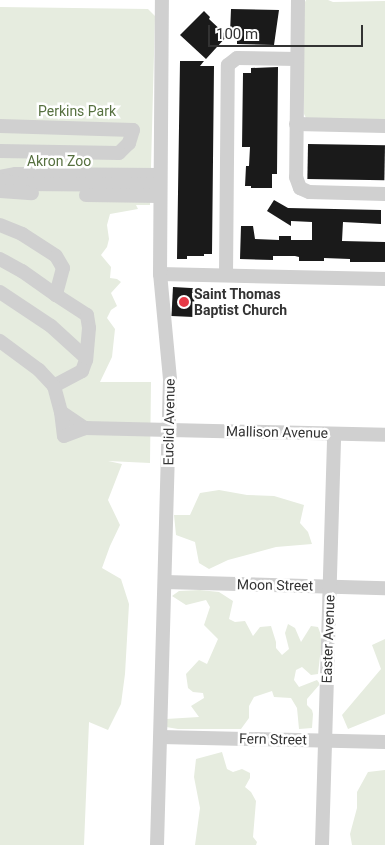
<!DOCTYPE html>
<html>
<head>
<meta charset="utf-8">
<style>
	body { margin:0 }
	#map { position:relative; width:385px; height:845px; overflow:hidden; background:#fff; font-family:Roboto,sans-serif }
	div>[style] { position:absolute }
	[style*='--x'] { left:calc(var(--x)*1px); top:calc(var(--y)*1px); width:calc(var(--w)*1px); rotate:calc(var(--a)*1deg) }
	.green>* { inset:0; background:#e6ecdf }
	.building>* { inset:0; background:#1a1a1a; transform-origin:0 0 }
	.minor>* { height:14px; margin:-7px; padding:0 7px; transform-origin:7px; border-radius:7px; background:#d0d0d0 }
	.dots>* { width:14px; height:14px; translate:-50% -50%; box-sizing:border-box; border:2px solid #fff; border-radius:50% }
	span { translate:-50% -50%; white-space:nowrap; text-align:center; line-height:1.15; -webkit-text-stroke:5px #fff; paint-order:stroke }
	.park-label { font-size:14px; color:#56703f }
	.poi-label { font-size:14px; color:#333; font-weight:700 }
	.left { translate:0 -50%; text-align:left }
	.street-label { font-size:14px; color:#333 }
	.scale { position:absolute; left:208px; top:25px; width:155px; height:22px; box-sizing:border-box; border:2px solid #333; border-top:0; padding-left:6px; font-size:15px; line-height:18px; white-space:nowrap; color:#333; -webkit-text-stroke:4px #fff; paint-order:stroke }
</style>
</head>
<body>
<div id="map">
	<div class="green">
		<i style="clip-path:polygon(306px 0,328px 0,333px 2px,385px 1px,385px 121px,306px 118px,304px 114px,303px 6px)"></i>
		<i style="clip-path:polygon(0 7px,148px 9px,155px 16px,150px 205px,136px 205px,138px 209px,110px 214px,107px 225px,109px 239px,107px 247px,101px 255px,111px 267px,110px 278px,117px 279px,121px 282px,111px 293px,117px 306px,111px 310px,107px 318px,115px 329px,112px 357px,100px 382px,151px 382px,150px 463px,108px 461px,122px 464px,108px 500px,120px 525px,110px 546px,102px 568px,121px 579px,129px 604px,125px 674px,121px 704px,108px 730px,89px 722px,84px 845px,0 845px)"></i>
		<i style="clip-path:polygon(219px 490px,247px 495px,274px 496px,304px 505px,300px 523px,308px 532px,312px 544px,276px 547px,228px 560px,209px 569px,199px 563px,195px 542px,176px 535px,174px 515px,190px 515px,200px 493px)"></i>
		<i style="clip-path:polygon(200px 590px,219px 592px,233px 601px,229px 619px,235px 622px,245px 621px,253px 636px,260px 627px,271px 626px,276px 642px,276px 648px,282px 655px,289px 649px,285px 633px,288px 624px,295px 628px,301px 642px,311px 626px,318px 627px,322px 638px,318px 674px,311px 675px,302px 667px,296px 670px,294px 680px,299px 687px,317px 680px,320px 684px,307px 699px,307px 705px,312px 710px,313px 714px,312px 728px,299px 729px,297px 708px,291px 698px,274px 697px,272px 691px,254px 697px,249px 706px,249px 718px,241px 729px,178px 729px,166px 727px,166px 719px,199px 717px,191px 706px,204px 698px,203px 693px,193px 692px,188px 688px,186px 674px,199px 660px,207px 664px,218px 639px,204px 625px,210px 607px,206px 600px,186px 605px,172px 596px,179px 591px)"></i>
		<i style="clip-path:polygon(385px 639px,385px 714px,348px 729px,342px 715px,381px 669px,372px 645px)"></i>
		<i style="clip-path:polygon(222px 752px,227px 769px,233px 772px,242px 769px,250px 773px,250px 778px,245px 787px,251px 792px,256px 801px,253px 837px,257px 842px,256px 845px,195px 845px,200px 808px,194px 777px,196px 759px)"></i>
		<i style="clip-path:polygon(385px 770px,385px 845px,352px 845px,350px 834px,357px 808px,357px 792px,368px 772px)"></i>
	</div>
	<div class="building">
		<i style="clip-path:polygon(231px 9px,279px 10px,274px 45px,237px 44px,237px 26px,230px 33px)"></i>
		<i style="clip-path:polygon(204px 11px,210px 17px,209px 19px,227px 36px,206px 59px,180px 35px)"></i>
		<i style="clip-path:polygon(180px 61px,204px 61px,200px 66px,214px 66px,212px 254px,204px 254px,204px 256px,187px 256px,187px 259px,177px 259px)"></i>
		<i style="clip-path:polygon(278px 67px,277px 174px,272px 174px,272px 188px,251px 188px,251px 186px,245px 186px,246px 166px,249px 166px,250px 147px,242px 147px,243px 73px,251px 73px,251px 68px)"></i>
		<i style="left:308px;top:144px;width:77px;height:35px;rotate:1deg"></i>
		<i style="clip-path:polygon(274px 200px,288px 208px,381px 210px,381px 224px,343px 222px,342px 241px,385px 242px,385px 262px,350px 262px,350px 259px,324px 258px,324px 261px,299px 261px,299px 257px,295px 256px,273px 256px,273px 260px,240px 259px,241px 226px,253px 226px,255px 239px,279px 240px,279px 236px,291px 236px,291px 240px,312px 240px,312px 222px,291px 221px,291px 226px,267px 211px)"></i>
		<i style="left:173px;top:287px;width:22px;height:29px;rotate:3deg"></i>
	</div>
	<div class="minor">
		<i style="--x:298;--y:0;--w:177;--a:90.6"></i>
		<i style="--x:296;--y:177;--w:12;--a:70"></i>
		<i style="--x:300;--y:188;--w:10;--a:24"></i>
		<i style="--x:309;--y:192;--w:76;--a:1.5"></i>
		<i style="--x:296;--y:124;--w:89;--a:1.3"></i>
		<i style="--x:0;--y:126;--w:133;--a:1.7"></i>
		<i style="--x:133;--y:130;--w:14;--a:107"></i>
		<i style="--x:129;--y:143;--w:14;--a:135"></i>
		<i style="--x:119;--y:153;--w:119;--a:-179"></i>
		<i style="--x:0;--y:177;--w:16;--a:-11"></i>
		<i style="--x:16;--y:174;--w:144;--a:0.4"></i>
		<i style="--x:0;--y:180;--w:21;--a:11"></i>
		<i style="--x:21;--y:184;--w:139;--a:0.4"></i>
		<i style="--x:0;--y:191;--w:32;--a:4"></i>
		<i style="--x:86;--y:195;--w:74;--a:0.8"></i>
		<i style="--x:0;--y:225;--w:24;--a:22"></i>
		<i style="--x:22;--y:234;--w:40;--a:32.9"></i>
		<i style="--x:56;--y:256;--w:14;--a:60"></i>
		<i style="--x:63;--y:268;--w:28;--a:105"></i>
		<i style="--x:56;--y:295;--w:37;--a:33"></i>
		<i style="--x:87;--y:315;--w:13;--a:81"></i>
		<i style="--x:89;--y:328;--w:32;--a:95"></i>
		<i style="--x:86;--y:360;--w:12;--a:110"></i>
		<i style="--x:82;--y:371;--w:32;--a:152"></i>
		<i style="--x:54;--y:386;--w:22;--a:-133"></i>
		<i style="--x:39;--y:370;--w:49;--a:-143.4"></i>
		<i style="--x:0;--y:259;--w:25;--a:29"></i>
		<i style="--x:22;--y:271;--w:42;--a:35.2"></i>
		<i style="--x:160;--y:274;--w:225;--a:1.3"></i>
		<i style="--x:226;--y:275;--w:210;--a:-89.5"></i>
		<i style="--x:228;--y:65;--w:11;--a:-38"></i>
		<i style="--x:237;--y:58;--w:60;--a:1"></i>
		<i style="--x:0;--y:292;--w:61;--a:33.7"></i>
		<i style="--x:51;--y:326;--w:47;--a:42.4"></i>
		<i style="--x:54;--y:386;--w:27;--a:75"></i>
		<i style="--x:61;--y:412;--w:29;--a:34"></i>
		<i style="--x:85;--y:428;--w:300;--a:1.3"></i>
		<i style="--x:61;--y:412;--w:24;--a:83"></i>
		<i style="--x:64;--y:436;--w:22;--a:-21"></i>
		<i style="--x:165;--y:582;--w:220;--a:1.6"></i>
		<i style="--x:161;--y:737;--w:224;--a:1.3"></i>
		<i style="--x:157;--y:845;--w:466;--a:-88.4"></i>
		<i style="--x:170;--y:379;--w:105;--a:-95.4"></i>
		<i style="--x:160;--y:274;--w:274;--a:-89.6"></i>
		<i style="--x:322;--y:845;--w:411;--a:-88.3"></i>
	</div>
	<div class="dots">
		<i style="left:184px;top:302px;background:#e63946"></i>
	</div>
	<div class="park-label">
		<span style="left:77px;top:111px">Perkins Park</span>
		<span style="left:59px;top:161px">Akron Zoo</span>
	</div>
	<div class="poi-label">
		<span class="left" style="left:194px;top:302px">Saint Thomas<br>Baptist Church</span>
	</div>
	<div class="street-label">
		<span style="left:169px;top:422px;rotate:-89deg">Euclid Avenue</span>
		<span style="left:277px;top:432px;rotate:1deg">Mallison Avenue</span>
		<span style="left:275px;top:585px;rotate:1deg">Moon Street</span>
		<span style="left:328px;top:639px;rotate:-88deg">Easter Avenue</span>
		<span style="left:273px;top:739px;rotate:1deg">Fern Street</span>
	</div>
	<div class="scale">100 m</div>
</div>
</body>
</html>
